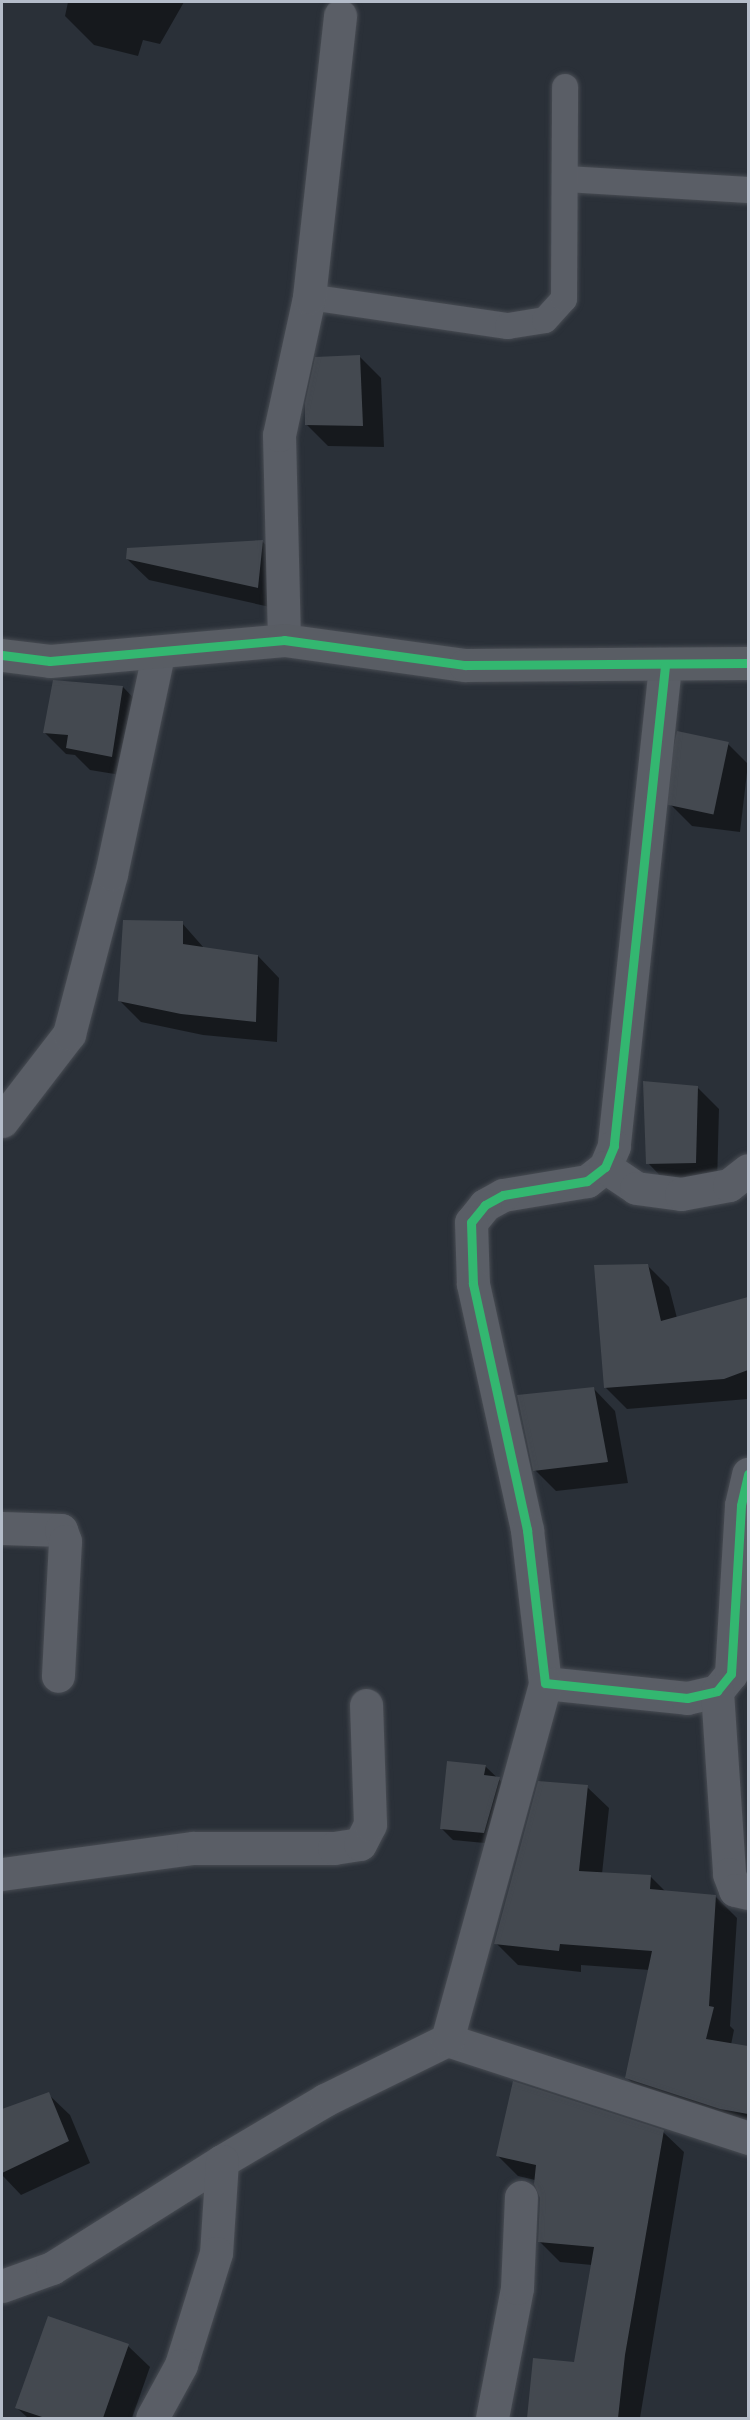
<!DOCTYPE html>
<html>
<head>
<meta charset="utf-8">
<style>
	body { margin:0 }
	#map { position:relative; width:750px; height:2420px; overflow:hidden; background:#2a3038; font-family:"Titillium Web",sans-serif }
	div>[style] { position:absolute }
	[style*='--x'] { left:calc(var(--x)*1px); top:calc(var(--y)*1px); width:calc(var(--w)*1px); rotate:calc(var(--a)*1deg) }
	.shadow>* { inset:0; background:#0007 }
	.building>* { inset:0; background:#444950; transform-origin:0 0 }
	.roads { filter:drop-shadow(0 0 2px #484c53) drop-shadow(0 0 2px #484c53) }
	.lane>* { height:26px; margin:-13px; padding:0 13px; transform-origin:13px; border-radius:13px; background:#5a5e66 }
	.street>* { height:33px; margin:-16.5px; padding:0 16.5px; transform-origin:16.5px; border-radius:16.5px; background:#5a5e66 }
	.secondary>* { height:33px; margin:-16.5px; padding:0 16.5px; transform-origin:16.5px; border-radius:16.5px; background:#595d64 }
	.cycleway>* { height:9px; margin:-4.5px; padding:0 4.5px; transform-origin:4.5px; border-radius:4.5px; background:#33b770 }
	span { translate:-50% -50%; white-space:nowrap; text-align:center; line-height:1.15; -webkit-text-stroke:5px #1d2633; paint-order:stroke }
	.frame { position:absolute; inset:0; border:3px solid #b4bcc9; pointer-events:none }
</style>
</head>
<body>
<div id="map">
	<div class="shadow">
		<i style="clip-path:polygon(68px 2px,184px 2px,160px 44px,143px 40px,138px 56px,94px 45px,65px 16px)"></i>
		<i style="clip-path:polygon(359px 356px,381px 378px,384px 447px,328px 446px,307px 425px)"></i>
		<i style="clip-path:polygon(262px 541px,284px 563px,279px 609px,149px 580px,127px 559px)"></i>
		<i style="clip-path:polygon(123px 687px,144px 709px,133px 777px,90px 770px,75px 755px,66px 754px,45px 733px)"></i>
		<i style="clip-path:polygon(728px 744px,748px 764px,740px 832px,692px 826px,671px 805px)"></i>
		<i style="clip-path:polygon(182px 923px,204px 948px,258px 956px,279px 978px,277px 1042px,203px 1035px,141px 1022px,119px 1000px)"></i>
		<i style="clip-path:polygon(698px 1088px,719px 1109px,717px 1184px,669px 1185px,648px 1163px)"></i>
		<i style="clip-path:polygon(648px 1266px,669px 1287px,677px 1318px,748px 1298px,748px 1399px,627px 1409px,605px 1387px)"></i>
		<i style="clip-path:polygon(594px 1389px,615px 1411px,628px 1483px,556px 1491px,535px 1470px)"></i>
		<i style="clip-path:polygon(485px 1766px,510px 1790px,495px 1844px,453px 1840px,441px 1828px)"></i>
		<i style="clip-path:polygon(587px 1787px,609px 1808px,602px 1874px,651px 1877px,666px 1892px,716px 1897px,737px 1918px,730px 2026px,734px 2030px,731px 2045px,748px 2048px,748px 2131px,648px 2099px,627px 2078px,650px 1970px,581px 1965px,581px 1972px,518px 1965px,496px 1943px)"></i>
		<i style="clip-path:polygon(48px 2094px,70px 2115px,90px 2163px,21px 2195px,2px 2175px,2px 2111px)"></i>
		<i style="clip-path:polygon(663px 2132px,684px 2152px,640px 2418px,528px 2418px,534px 2359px,575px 2364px,592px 2265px,560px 2262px,539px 2241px,541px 2198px,535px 2180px,518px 2176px,498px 2156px)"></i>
		<i style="clip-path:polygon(128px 2346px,150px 2367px,132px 2418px,28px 2418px,17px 2408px)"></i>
	</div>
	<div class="building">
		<i style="clip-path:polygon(360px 355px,363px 426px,305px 425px,305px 403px,315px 357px)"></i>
		<i style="clip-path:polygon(263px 540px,258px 588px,126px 559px,127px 548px)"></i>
		<i style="clip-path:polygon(53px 680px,123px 686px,112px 757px,66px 748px,68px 735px,43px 733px)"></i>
		<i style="left:677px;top:731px;width:53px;height:74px;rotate:12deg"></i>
		<i style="clip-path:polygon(123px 920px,183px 921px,183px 944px,258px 955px,256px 1022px,181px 1014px,118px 1001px)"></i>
		<i style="clip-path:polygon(643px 1081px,698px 1086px,696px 1163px,646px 1164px)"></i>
		<i style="clip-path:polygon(648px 1264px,661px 1321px,748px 1297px,748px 1370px,724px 1379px,604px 1388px,594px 1265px)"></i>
		<i style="clip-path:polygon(594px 1387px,608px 1462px,533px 1471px,517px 1395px)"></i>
		<i style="clip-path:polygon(447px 1761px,486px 1765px,484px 1775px,500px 1777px,484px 1833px,440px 1829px)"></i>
		<i style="clip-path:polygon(538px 1781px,588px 1785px,579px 1871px,651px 1875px,650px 1889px,716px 1895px,709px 2006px,714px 2007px,706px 2039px,748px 2046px,748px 2114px,720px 2109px,625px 2078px,652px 1951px,560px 1944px,559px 1951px,494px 1944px)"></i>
		<i style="clip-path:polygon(513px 2081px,664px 2130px,625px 2355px,618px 2418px,527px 2418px,533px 2358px,574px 2362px,594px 2247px,538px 2242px,540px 2198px,534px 2184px,536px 2165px,496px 2156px)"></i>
		<i style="clip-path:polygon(49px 2092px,69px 2141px,2px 2173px,2px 2109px)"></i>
		<i style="clip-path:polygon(48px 2316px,129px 2344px,103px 2418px,45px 2418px,15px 2408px)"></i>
	</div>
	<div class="roads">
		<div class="lane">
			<i style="--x:567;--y:179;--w:181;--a:3.5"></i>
			<i style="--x:309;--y:297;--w:201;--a:8.3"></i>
			<i style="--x:508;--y:326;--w:37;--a:-9"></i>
			<i style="--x:545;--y:320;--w:28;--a:-48"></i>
			<i style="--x:564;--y:299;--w:212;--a:-89.7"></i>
		</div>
		<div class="street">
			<i style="--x:284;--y:640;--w:205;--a:-91.4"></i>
			<i style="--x:279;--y:435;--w:141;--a:-77.7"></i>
			<i style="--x:309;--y:297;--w:283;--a:-83.7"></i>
			<i style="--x:665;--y:666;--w:483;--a:96.1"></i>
			<i style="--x:614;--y:1146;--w:23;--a:113"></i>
			<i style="--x:605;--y:1167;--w:23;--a:142"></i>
			<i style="--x:587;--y:1181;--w:85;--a:170.5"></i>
			<i style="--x:503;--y:1195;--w:21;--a:151"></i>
			<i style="--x:485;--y:1205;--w:22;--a:129"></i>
			<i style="--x:471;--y:1222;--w:62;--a:88.2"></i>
			<i style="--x:473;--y:1284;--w:252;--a:77.6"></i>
			<i style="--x:527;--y:1530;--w:154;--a:83.3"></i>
			<i style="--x:545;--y:1683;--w:143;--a:6"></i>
			<i style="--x:687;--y:1698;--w:31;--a:-13"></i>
			<i style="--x:717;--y:1691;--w:22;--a:-51"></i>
			<i style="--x:731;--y:1674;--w:169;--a:-86.6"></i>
			<i style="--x:741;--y:1505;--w:32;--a:-77"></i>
			<i style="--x:2;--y:1121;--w:110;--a:-52.4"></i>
			<i style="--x:69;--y:1034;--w:165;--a:-75.3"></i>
			<i style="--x:111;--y:874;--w:224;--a:-77.9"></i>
			<i style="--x:605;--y:1167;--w:37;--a:34"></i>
			<i style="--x:636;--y:1188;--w:45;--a:7.6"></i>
			<i style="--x:681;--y:1194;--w:49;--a:-10.6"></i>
			<i style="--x:729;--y:1185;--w:24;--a:-38"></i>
			<i style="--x:2;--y:1528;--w:59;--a:1.9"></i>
			<i style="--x:61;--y:1530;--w:12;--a:70"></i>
			<i style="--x:65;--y:1541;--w:135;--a:93"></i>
			<i style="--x:717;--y:1691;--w:183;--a:86.2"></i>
			<i style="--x:729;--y:1874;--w:17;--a:69"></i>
			<i style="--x:735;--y:1890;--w:13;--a:13"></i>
			<i style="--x:2;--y:1874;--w:193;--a:-7.8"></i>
			<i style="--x:193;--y:1848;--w:141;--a:0"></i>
			<i style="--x:334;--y:1848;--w:26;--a:-9"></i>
			<i style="--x:360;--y:1844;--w:22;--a:-63"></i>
			<i style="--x:370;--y:1824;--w:119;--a:-91.9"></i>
			<i style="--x:447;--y:2040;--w:317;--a:18"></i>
			<i style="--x:222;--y:2161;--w:120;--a:-30.6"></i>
			<i style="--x:325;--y:2100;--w:136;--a:-26.2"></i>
			<i style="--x:447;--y:2040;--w:370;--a:-74.6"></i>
			<i style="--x:2;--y:2286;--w:53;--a:-19.8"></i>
			<i style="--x:52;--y:2268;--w:201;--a:-32.2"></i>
			<i style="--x:222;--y:2161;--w:92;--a:93.7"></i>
			<i style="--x:216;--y:2253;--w:117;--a:107.4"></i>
			<i style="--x:181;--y:2365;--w:60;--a:118.7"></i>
			<i style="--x:492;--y:2418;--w:132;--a:-79.1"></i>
			<i style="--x:517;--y:2288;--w:91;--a:-87.5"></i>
		</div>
		<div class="secondary">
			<i style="--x:2;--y:655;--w:48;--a:7.1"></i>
			<i style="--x:50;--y:661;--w:235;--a:-5.1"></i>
			<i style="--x:284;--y:640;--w:183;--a:7.9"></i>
			<i style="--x:465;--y:665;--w:283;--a:-0.4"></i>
		</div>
	</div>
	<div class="cycleway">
		<i style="--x:2;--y:655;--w:48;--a:7.1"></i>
		<i style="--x:50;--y:661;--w:235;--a:-5.1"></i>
		<i style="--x:284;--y:640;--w:183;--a:7.9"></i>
		<i style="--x:465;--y:665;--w:283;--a:-0.4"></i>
		<i style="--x:665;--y:666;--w:483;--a:96.1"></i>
		<i style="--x:614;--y:1146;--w:23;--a:113"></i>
		<i style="--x:605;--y:1167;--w:23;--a:142"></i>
		<i style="--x:587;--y:1181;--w:85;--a:170.5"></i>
		<i style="--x:503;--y:1195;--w:21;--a:151"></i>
		<i style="--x:485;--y:1205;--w:22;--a:129"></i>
		<i style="--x:471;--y:1222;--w:62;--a:88.2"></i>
		<i style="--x:473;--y:1284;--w:252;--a:77.6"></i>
		<i style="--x:527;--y:1530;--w:154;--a:83.3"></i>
		<i style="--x:545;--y:1683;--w:143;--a:6"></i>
		<i style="--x:687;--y:1698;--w:31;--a:-13"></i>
		<i style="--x:717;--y:1691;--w:22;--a:-51"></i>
		<i style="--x:731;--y:1674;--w:169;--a:-86.6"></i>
		<i style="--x:741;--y:1505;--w:32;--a:-77"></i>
	</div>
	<div class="frame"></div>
</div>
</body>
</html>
